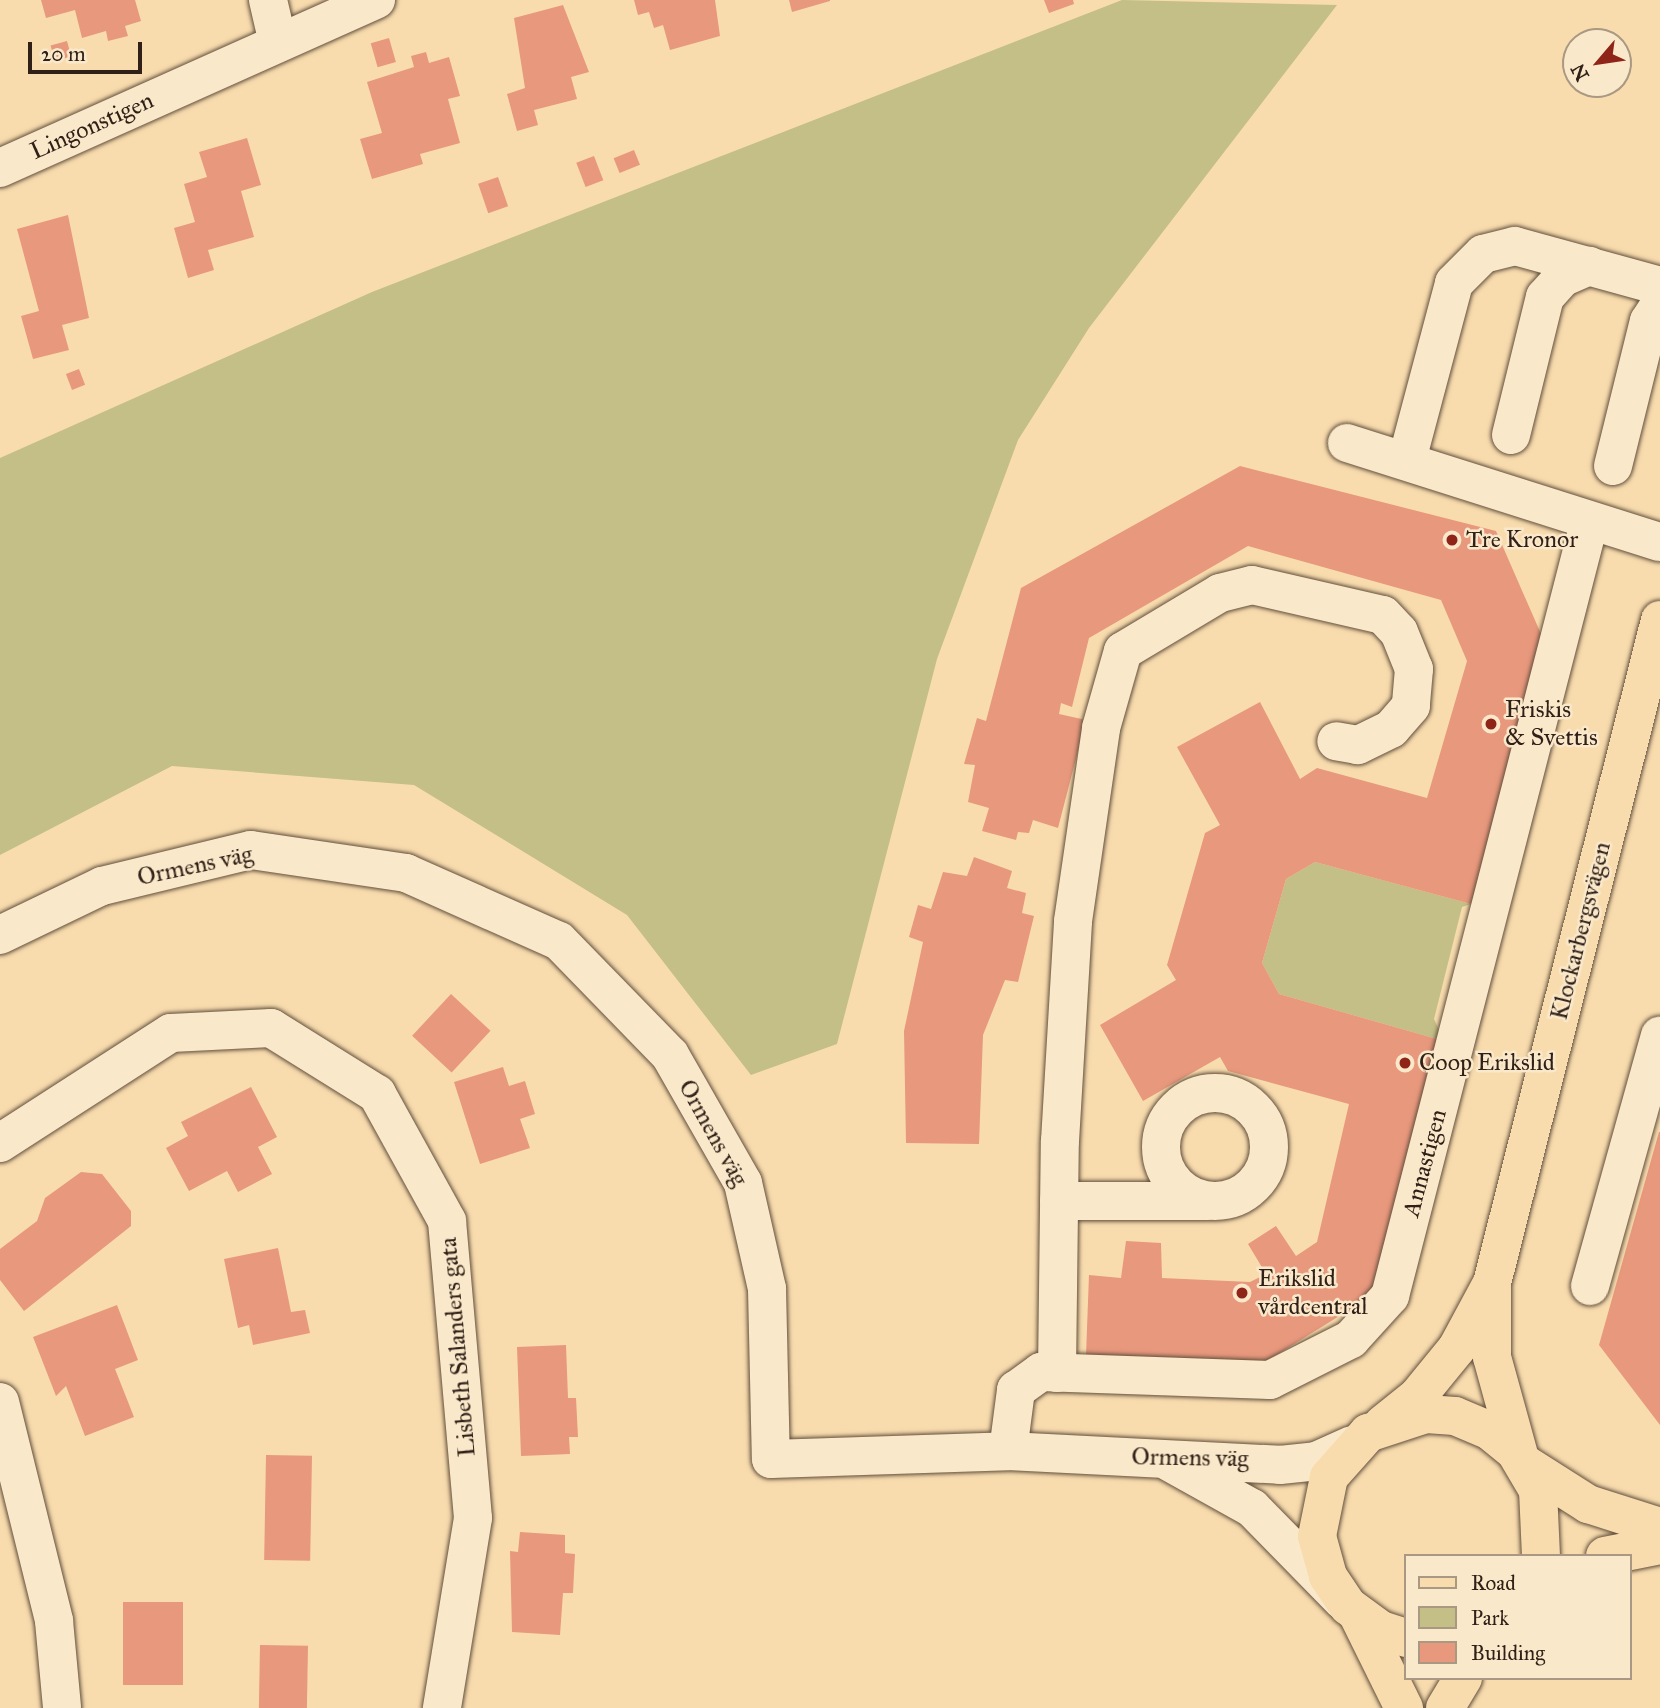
<!DOCTYPE html>
<html>
<head>
<meta charset="utf-8">
<style>
	body { margin:0 }
	#map { position:relative; width:1660px; height:1708px; overflow:hidden; background:#f8dcae; font-family:"IM FELL Great Primer",serif }
	div>[style] { position:absolute }
	[style*='--x'] { left:calc(var(--x)*1px); top:calc(var(--y)*1px); width:calc(var(--w)*1px); rotate:calc(var(--a)*1deg) }
	.green>* { inset:0; background:#c3bf86 }
	.building>* { inset:0; background:#e8987d; transform-origin:0 0 }
	.roads { filter:drop-shadow(0 0 2px #624f3d) drop-shadow(0 0 2px #624f3d) }
	.minor>* { height:38px; margin:-19px; padding:0 19px; transform-origin:19px; border-radius:19px; background:#fae8ca }
	.minor>.ring { margin:-19px; padding:0; box-sizing:content-box; background:none; border:38px solid #fae8ca; border-radius:50% }
	.major>* { height:38px; margin:-19px; padding:0 19px; transform-origin:19px; border-radius:19px; background:#f8dcae }
	.dots>* { width:19px; height:19px; translate:-50% -50%; box-sizing:border-box; border:4px solid #fae8ca; border-radius:50% }
	span { translate:-50% -50%; white-space:nowrap; text-align:center; line-height:1.15; -webkit-text-stroke:5px #fae8ca; paint-order:stroke }
	.street-label { font-size:24px; color:#302017 }
	.poi-label { font-size:24px; color:#302017 }
	.left { translate:0 -50%; text-align:left }
	.legend { position:absolute; left:1404px; top:1554px; width:228px; height:126px; box-sizing:border-box; background:#fae8ca; border:2px solid #a99882; margin:0; padding:9px 12px; list-style:none; font-size:21px; color:#302017 }
	.legend li { display:flex; align-items:center; gap:14px; height:35px }
	.legend b { width:35px; border:2px solid #a99882 }
	.north { position:absolute; left:1562px; top:28px; width:70px; height:70px; box-sizing:border-box; background:#fae8ca; border:2px solid #a99882; border-radius:50%; rotate:241deg; font-size:19px; font-weight:700; line-height:28px; text-align:center; color:#302017 }
	.north::after { content:''; display:block; margin:auto; width:24px; height:32px; background:#8f2418; clip-path:polygon(50% 0,100% 100%,50% 72%,0 100%) }
	.scale { position:absolute; left:28px; top:42px; width:114px; height:32px; box-sizing:border-box; border:4px solid #302017; border-top:0; padding-left:9px; font-size:21px; line-height:24px; white-space:nowrap; color:#302017; -webkit-text-stroke:5px #fae8ca; paint-order:stroke }
</style>
</head>
<body>
<div id="map">
	<div class="green">
		<i style="clip-path:polygon(1122px 0,1337px 5px,1089px 328px,1018px 440px,937px 659px,837px 1044px,751px 1075px,627px 915px,414px 785px,172px 766px,0 855px,0 458px,372px 292px)"></i>
		<i style="clip-path:polygon(1315px 862px,1471px 904px,1462px 907px,1434px 1019px,1444px 1041px,1279px 994px,1262px 963px,1286px 879px)"></i>
	</div>
	<div class="building">
		<i style="clip-path:polygon(41px 0,135px 0,141px 21px,125px 26px,128px 36px,108px 41px,106px 31px,82px 38px,75px 10px,46px 18px)"></i>
		<i style="clip-path:polygon(634px 0,715px 0,720px 36px,670px 50px,663px 25px,654px 28px,649px 12px,638px 15px)"></i>
		<i style="clip-path:polygon(789px 0,830px 0,830px 1px,792px 12px)"></i>
		<i style="clip-path:polygon(1044px 0,1073px 0,1074px 4px,1049px 13px)"></i>
		<i style="clip-path:polygon(563px 5px,589px 72px,571px 77px,577px 99px,534px 110px,538px 125px,517px 131px,507px 94px,525px 88px,514px 18px)"></i>
		<i style="left:389px;top:38px;width:25px;height:19px;rotate:74deg"></i>
		<i style="left:67px;top:41px;width:16px;height:17px;rotate:75deg"></i>
		<i style="clip-path:polygon(426px 52px,429px 63px,449px 57px,460px 96px,448px 99px,460px 143px,420px 154px,423px 164px,372px 179px,360px 139px,382px 133px,367px 82px,414px 67px,411px 56px)"></i>
		<i style="clip-path:polygon(247px 138px,261px 185px,241px 191px,254px 237px,208px 250px,214px 270px,188px 278px,174px 228px,195px 222px,184px 184px,207px 177px,199px 152px)"></i>
		<i style="left:634px;top:150px;width:16px;height:22px;rotate:68deg"></i>
		<i style="left:594px;top:156px;width:26px;height:19px;rotate:69deg"></i>
		<i style="left:498px;top:177px;width:31px;height:21px;rotate:71deg"></i>
		<i style="clip-path:polygon(68px 215px,89px 318px,62px 325px,69px 350px,33px 359px,21px 316px,39px 311px,17px 229px)"></i>
		<i style="left:79px;top:369px;width:17px;height:14px;rotate:69deg"></i>
		<i style="clip-path:polygon(1240px 466px,1496px 531px,1548px 650px,1471px 904px,1315px 862px,1286px 879px,1262px 963px,1279px 994px,1444px 1041px,1378px 1292px,1262px 1364px,1086px 1355px,1089px 1275px,1121px 1278px,1126px 1241px,1161px 1243px,1162px 1278px,1250px 1282px,1266px 1274px,1248px 1244px,1276px 1226px,1296px 1256px,1317px 1242px,1349px 1104px,1228px 1071px,1220px 1057px,1143px 1101px,1100px 1025px,1176px 980px,1167px 965px,1205px 833px,1220px 825px,1177px 747px,1260px 702px,1300px 779px,1317px 768px,1427px 798px,1467px 661px,1441px 600px,1248px 546px,1089px 638px,1072px 707px,1061px 703px,1059px 714px,1086px 720px,1058px 828px,1033px 820px,1029px 833px,1018px 832px,1016px 840px,982px 831px,989px 808px,968px 802px,975px 765px,964px 764px,977px 718px,986px 721px,1021px 588px)"></i>
		<i style="clip-path:polygon(974px 857px,1012px 871px,1007px 888px,1026px 893px,1022px 913px,1034px 916px,1018px 982px,1005px 980px,983px 1035px,979px 1144px,906px 1143px,904px 1031px,923px 942px,909px 937px,918px 905px,931px 909px,943px 872px,967px 876px)"></i>
		<i style="left:451px;top:994px;width:54px;height:57px;rotate:43deg"></i>
		<i style="clip-path:polygon(503px 1067px,509px 1086px,525px 1081px,535px 1114px,520px 1119px,530px 1148px,480px 1164px,454px 1082px)"></i>
		<i style="clip-path:polygon(251px 1087px,277px 1137px,258px 1147px,272px 1174px,238px 1192px,227px 1171px,189px 1191px,166px 1148px,188px 1136px,181px 1122px)"></i>
		<i style="clip-path:polygon(1659px 1132px,1660px 1132px,1660px 1425px,1599px 1345px)"></i>
		<i style="clip-path:polygon(81px 1172px,102px 1174px,131px 1211px,131px 1226px,24px 1311px,0 1280px,0 1249px,37px 1221px,45px 1198px)"></i>
		<i style="clip-path:polygon(278px 1248px,291px 1312px,305px 1310px,310px 1333px,253px 1345px,249px 1325px,238px 1328px,224px 1259px)"></i>
		<i style="clip-path:polygon(117px 1305px,138px 1360px,115px 1369px,134px 1417px,85px 1436px,66px 1386px,56px 1396px,33px 1337px)"></i>
		<i style="clip-path:polygon(566px 1345px,568px 1398px,576px 1398px,578px 1437px,569px 1437px,570px 1454px,521px 1456px,517px 1347px)"></i>
		<i style="left:266px;top:1455px;width:46px;height:105px;rotate:1deg"></i>
		<i style="clip-path:polygon(520px 1532px,565px 1535px,565px 1553px,575px 1554px,573px 1593px,563px 1593px,560px 1635px,512px 1632px,510px 1551px,518px 1552px)"></i>
		<i style="left:123px;top:1602px;width:60px;height:83px"></i>
		<i style="left:260px;top:1645px;width:48px;height:63px;rotate:1deg"></i>
	</div>
	<div class="roads">
		<div class="minor">
			<i style="--x:268;--y:0;--w:44;--a:76.9"></i>
			<i style="--x:0;--y:168;--w:412;--a:-24.1"></i>
			<i style="--x:1511;--y:435;--w:142;--a:-76.2"></i>
			<i style="--x:1545;--y:297;--w:25;--a:-48"></i>
			<i style="--x:1562;--y:278;--w:30;--a:-24"></i>
			<i style="--x:1347;--y:443;--w:328;--a:17.6"></i>
			<i style="--x:1407;--y:460;--w:183;--a:-75.1"></i>
			<i style="--x:1454;--y:283;--w:41;--a:-45"></i>
			<i style="--x:1483;--y:254;--w:33;--a:-14"></i>
			<i style="--x:1515;--y:246;--w:150;--a:15.4"></i>
			<i style="--x:1613;--y:466;--w:149;--a:-76.1"></i>
			<i style="--x:1649;--y:321;--w:20;--a:-57"></i>
			<i style="--x:0;--y:935;--w:113;--a:-25.7"></i>
			<i style="--x:102;--y:886;--w:153;--a:-13.6"></i>
			<i style="--x:251;--y:850;--w:157;--a:8.4"></i>
			<i style="--x:406;--y:873;--w:167;--a:24"></i>
			<i style="--x:559;--y:941;--w:159;--a:45.8"></i>
			<i style="--x:670;--y:1055;--w:147;--a:60.3"></i>
			<i style="--x:743;--y:1183;--w:109;--a:77.2"></i>
			<i style="--x:767;--y:1289;--w:170;--a:88.7"></i>
			<i style="--x:771;--y:1459;--w:237;--a:-1.9"></i>
			<i style="--x:1008;--y:1451;--w:272;--a:2.9"></i>
			<i style="--x:1280;--y:1465;--w:36;--a:-6"></i>
			<i style="--x:1316;--y:1461;--w:39;--a:-24"></i>
			<i class="ring" style="left:1161px;top:1093px;width:70px;height:70px"></i>
			<i style="--x:0;--y:1143;--w:203;--a:-32.8"></i>
			<i style="--x:171;--y:1033;--w:100;--a:-2.9"></i>
			<i style="--x:271;--y:1028;--w:125;--a:31.9"></i>
			<i style="--x:377;--y:1094;--w:145;--a:61.1"></i>
			<i style="--x:447;--y:1221;--w:298;--a:85"></i>
			<i style="--x:473;--y:1518;--w:193;--a:99.3"></i>
			<i style="--x:1059;--y:1201;--w:149;--a:0"></i>
			<i style="--x:1590;--y:1286;--w:260;--a:-74.4"></i>
			<i style="--x:1057;--y:1373;--w:232;--a:-89.3"></i>
			<i style="--x:1060;--y:1141;--w:220;--a:-86.6"></i>
			<i style="--x:1073;--y:921;--w:195;--a:-81.7"></i>
			<i style="--x:1101;--y:728;--w:80;--a:-74.1"></i>
			<i style="--x:1123;--y:651;--w:113;--a:-30.9"></i>
			<i style="--x:1220;--y:593;--w:33;--a:-14"></i>
			<i style="--x:1252;--y:585;--w:134;--a:12.9"></i>
			<i style="--x:1383;--y:615;--w:23;--a:47"></i>
			<i style="--x:1399;--y:632;--w:40;--a:68"></i>
			<i style="--x:1414;--y:669;--w:37;--a:95"></i>
			<i style="--x:1411;--y:706;--w:30;--a:131"></i>
			<i style="--x:1391;--y:729;--w:37;--a:154"></i>
			<i style="--x:1358;--y:745;--w:22;--a:-170"></i>
			<i style="--x:0;--y:1402;--w:226;--a:76.1"></i>
			<i style="--x:54;--y:1621;--w:87;--a:84.7"></i>
			<i style="--x:1008;--y:1451;--w:62;--a:-82.5"></i>
			<i style="--x:1016;--y:1390;--w:31;--a:-36"></i>
			<i style="--x:1041;--y:1372;--w:229;--a:2"></i>
			<i style="--x:1270;--y:1380;--w:91;--a:-26.8"></i>
			<i style="--x:1351;--y:1339;--w:58;--a:-47.8"></i>
			<i style="--x:1390;--y:1296;--w:798;--a:-75.56"></i>
			<i style="--x:1169;--y:1462;--w:95;--a:29"></i>
			<i style="--x:1252;--y:1508;--w:129;--a:45.6"></i>
		</div>
		<div class="major">
			<i style="--x:1492;--y:1288;--w:69;--a:90"></i>
			<i style="--x:1492;--y:1357;--w:102;--a:74.6"></i>
			<i style="--x:1383;--y:1424;--w:43;--a:-38.5"></i>
			<i style="--x:1417;--y:1397;--w:63;--a:-50.8"></i>
			<i style="--x:1457;--y:1348;--w:74;--a:-61.7"></i>
			<i style="--x:1492;--y:1283;--w:684;--a:-75.78"></i>
			<i style="--x:1525;--y:1464;--w:75;--a:32.4"></i>
			<i style="--x:1588;--y:1504;--w:76;--a:17.7"></i>
			<i style="--x:1605;--y:1556;--w:56;--a:-11.3"></i>
			<i style="--x:1358;--y:1615;--w:104;--a:63.7"></i>
			<i style="--x:1406;--y:1638;--w:26;--a:-162"></i>
			<i style="--x:1381;--y:1630;--w:41;--a:-144"></i>
			<i style="--x:1348;--y:1606;--w:36;--a:-124"></i>
			<i style="--x:1328;--y:1576;--w:41;--a:-105.4"></i>
			<i style="--x:1317;--y:1536;--w:60;--a:-78.5"></i>
			<i style="--x:1329;--y:1477;--w:59;--a:-48.4"></i>
			<i style="--x:1368;--y:1433;--w:61;--a:-18.1"></i>
			<i style="--x:1426;--y:1414;--w:29;--a:4"></i>
			<i style="--x:1455;--y:1416;--w:38;--a:23"></i>
			<i style="--x:1490;--y:1431;--w:32;--a:39"></i>
			<i style="--x:1515;--y:1451;--w:45;--a:59.5"></i>
			<i style="--x:1538;--y:1490;--w:66;--a:87.4"></i>
			<i style="--x:1445;--y:1708;--w:35;--a:-59"></i>
		</div>
	</div>
	<div class="dots">
		<i style="left:1452px;top:540px;background:#8f2418"></i>
		<i style="left:1491px;top:724px;background:#8f2418"></i>
		<i style="left:1405px;top:1063px;background:#8f2418"></i>
		<i style="left:1242px;top:1293px;background:#8f2418"></i>
	</div>
	<div class="street-label">
		<span style="left:92px;top:126px;rotate:-24deg">Lingonstigen</span>
		<span style="left:195px;top:866px;rotate:-12deg">Ormens väg</span>
		<span style="left:1581px;top:931px;rotate:-76deg">Klockarbergsvägen</span>
		<span style="left:713px;top:1133px;rotate:61deg">Ormens väg</span>
		<span style="left:1425px;top:1163px;rotate:-75deg">Annastigen</span>
		<span style="left:458px;top:1347px;rotate:-95deg">Lisbeth Salanders gata</span>
		<span style="left:1190px;top:1458px;rotate:1deg">Ormens väg</span>
	</div>
	<div class="poi-label">
		<span class="left" style="left:1466px;top:540px">Tre Kronor</span>
		<span class="left" style="left:1505px;top:724px">Friskis<br>&amp; Svettis</span>
		<span class="left" style="left:1419px;top:1063px">Coop Erikslid</span>
		<span class="left" style="left:1258px;top:1293px">Erikslid<br>vårdcentral</span>
	</div>
	<ul class="legend">
	<li><b style="height:9px;background:#f8dcae"></b>Road</li>
	<li><b style="height:19px;background:#c3bf86"></b>Park</li>
	<li><b style="height:19px;background:#e8987d"></b>Building</li>
	</ul>
	<div class="north">N</div>
	<div class="scale">20 m</div>
</div>
</body>
</html>
